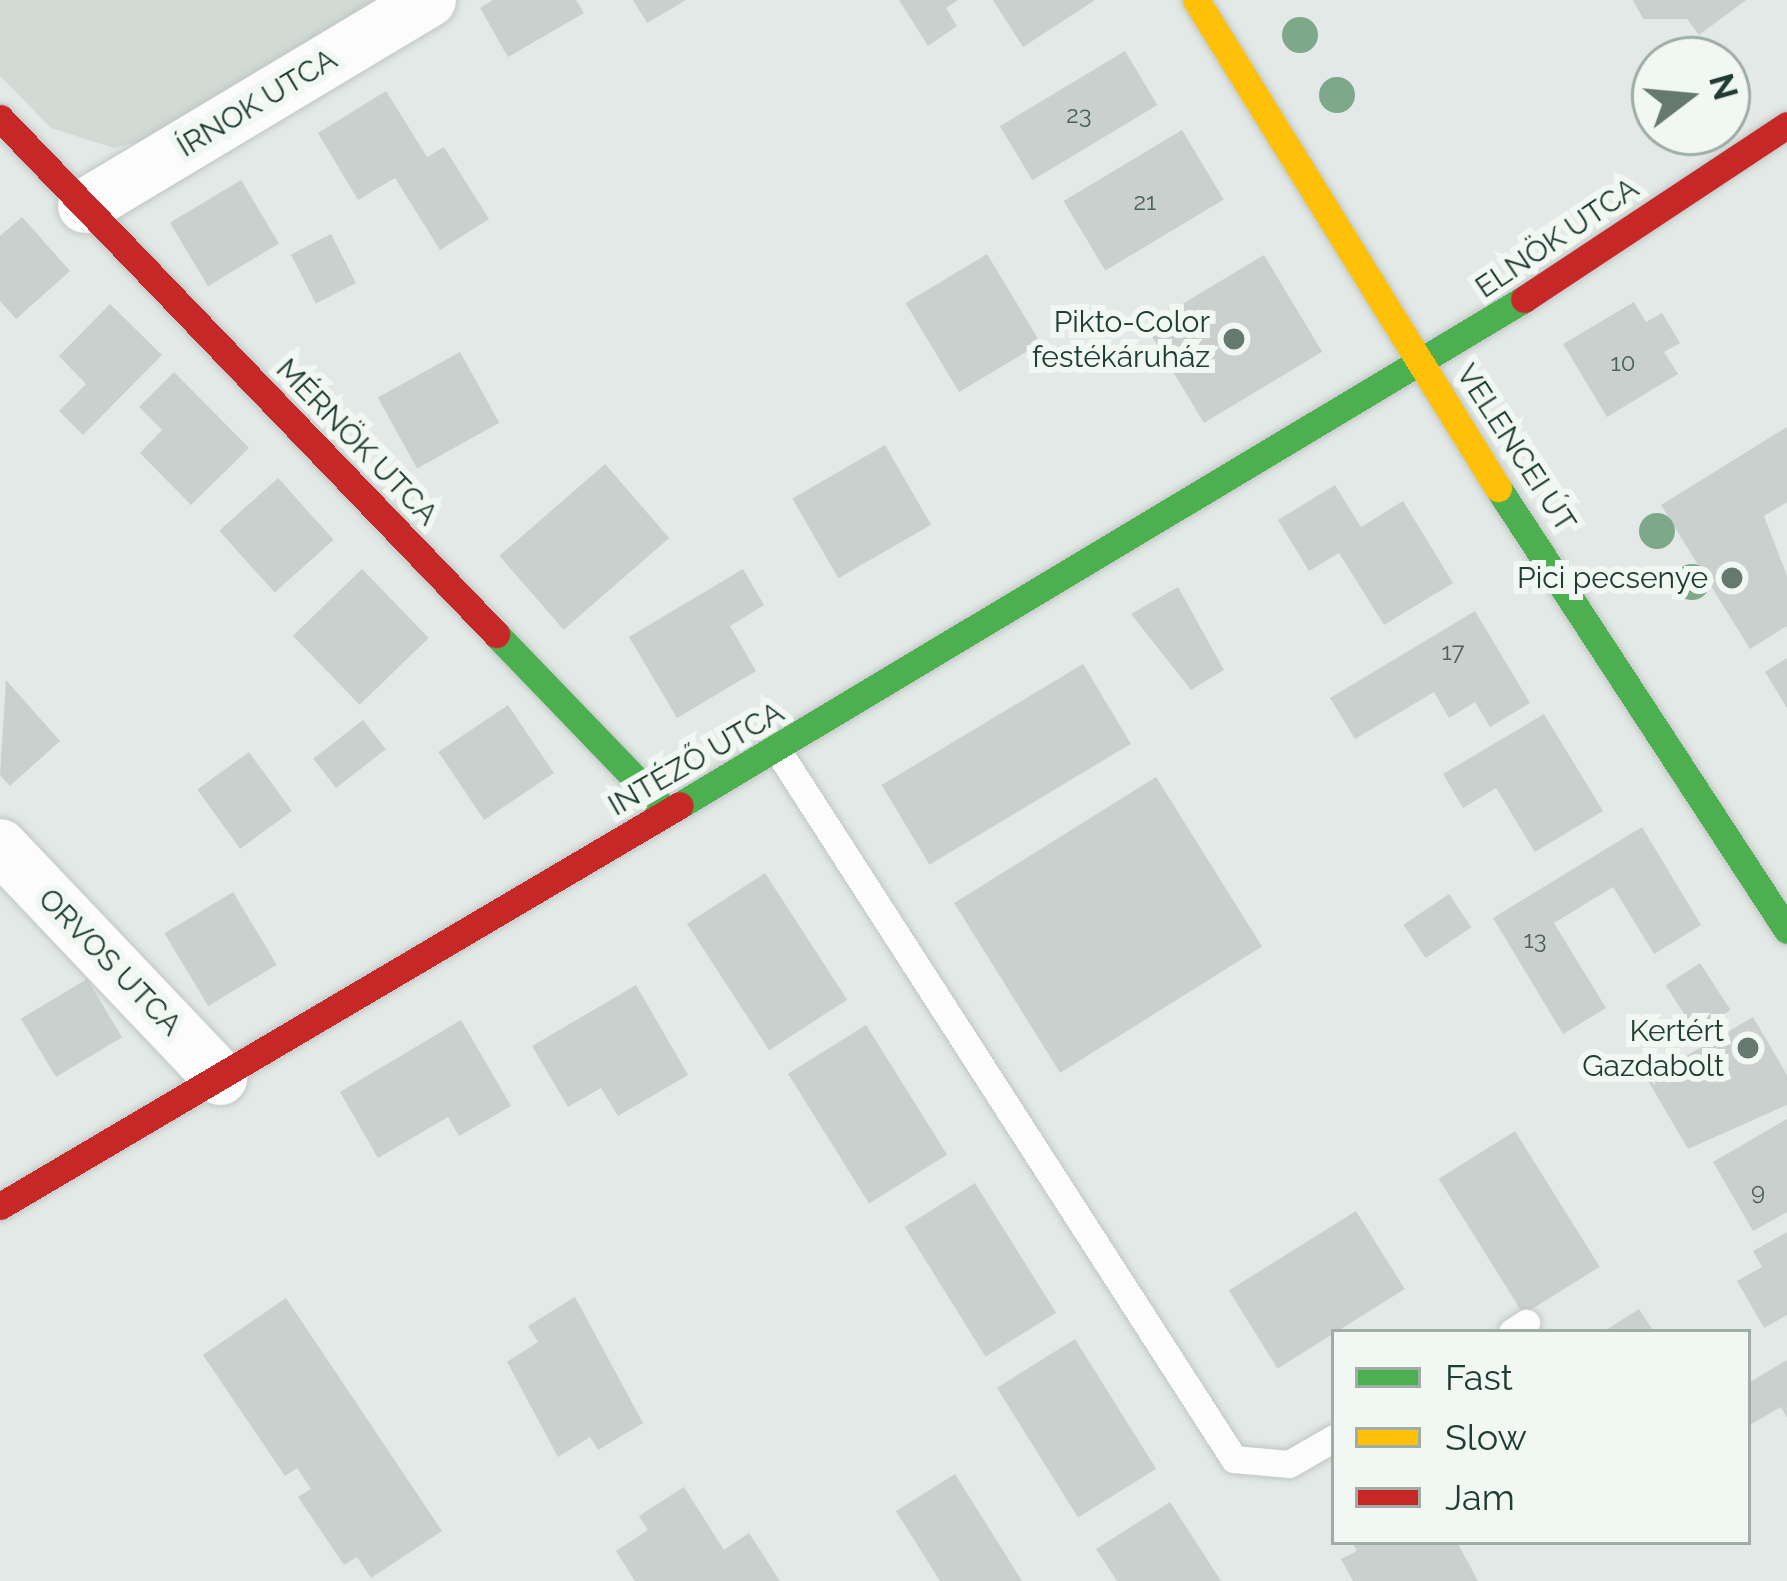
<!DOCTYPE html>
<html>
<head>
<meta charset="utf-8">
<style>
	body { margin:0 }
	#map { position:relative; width:1787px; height:1581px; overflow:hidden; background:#e3e9e6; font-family:Raleway,sans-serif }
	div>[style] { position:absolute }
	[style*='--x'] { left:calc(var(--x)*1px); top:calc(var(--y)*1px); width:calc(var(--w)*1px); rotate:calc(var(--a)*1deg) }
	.built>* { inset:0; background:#d1dad5 }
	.building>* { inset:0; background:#cad0cd; transform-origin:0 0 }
	.roads { filter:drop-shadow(0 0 3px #c0c6c3) drop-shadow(0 0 3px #c0c6c3) }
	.lane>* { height:27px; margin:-13.5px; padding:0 13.5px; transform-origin:13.5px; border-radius:13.5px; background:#fbfcfb }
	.street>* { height:54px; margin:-27px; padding:0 27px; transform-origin:27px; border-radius:27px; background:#fbfcfb }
	.fast>* { height:27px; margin:-13.5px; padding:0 13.5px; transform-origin:13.5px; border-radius:13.5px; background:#4caf50 }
	.slow>* { height:27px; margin:-13.5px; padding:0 13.5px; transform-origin:13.5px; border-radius:13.5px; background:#ffc107 }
	.jam>* { height:27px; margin:-13.5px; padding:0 13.5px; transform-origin:13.5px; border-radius:13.5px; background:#c62828 }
	.trees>* { width:36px; height:36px; margin:-18px; border-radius:50%; background:#7da98a }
	.dots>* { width:33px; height:33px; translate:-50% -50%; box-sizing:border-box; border:6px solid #f1f8f4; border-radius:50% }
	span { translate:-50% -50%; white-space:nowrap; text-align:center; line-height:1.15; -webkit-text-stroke:12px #f1f8f4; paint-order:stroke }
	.number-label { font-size:24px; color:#4c625a }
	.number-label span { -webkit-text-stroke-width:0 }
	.street-label { font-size:30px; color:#213c32 }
	.poi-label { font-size:30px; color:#213c32 }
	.right { translate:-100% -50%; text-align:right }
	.legend { position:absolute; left:1331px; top:1329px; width:420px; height:216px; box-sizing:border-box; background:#f1f8f4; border:3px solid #9eada6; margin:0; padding:15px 21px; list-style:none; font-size:36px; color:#213c32 }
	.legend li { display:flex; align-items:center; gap:24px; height:60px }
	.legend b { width:60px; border:3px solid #9eada6 }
	.north { position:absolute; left:1631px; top:36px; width:120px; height:120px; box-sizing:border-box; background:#f1f8f4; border:3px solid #9eada6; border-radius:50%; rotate:74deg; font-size:33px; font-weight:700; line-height:48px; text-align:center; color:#213c32 }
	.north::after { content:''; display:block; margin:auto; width:42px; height:54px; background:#657971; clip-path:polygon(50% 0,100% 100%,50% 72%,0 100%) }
</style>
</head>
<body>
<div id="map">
	<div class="built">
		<i style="clip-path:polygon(0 0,388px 0,156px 137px,114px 148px,51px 128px,0 76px)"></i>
	</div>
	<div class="building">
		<i style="clip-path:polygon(493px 0,576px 0,584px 13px,508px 57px,480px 8px)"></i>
		<i style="clip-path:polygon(633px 0,686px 0,647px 23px)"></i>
		<i style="clip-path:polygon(899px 0,958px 0,946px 8px,957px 26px,928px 46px)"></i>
		<i style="clip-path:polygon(993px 0,1095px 0,1023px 47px)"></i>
		<i style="clip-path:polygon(1633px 0,1746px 0,1699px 35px,1687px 19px,1643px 19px)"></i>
		<i style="left:1125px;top:51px;width:63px;height:146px;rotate:59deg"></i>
		<i style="clip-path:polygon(386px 91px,427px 157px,444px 147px,489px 219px,440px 250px,395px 178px,358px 200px,318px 133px)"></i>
		<i style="left:1182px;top:130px;width:81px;height:138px;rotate:59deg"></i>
		<i style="left:241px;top:180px;width:74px;height:83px;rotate:59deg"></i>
		<i style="clip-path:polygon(22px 217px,70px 271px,16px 319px,0 301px,0 236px)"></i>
		<i style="left:331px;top:234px;width:55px;height:45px;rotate:63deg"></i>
		<i style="left:987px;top:254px;width:104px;height:95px;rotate:59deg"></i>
		<i style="left:1264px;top:255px;width:113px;height:138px;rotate:59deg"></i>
		<i style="clip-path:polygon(1634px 302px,1646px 322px,1662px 313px,1680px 343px,1664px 352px,1678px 374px,1607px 417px,1563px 344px)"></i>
		<i style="clip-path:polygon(110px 304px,162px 355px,83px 435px,59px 411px,86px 384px,59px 356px)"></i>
		<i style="left:460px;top:352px;width:81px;height:94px;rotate:61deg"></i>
		<i style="clip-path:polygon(174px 372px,249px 448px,191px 505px,140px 453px,162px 430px,139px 407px)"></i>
		<i style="clip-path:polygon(1787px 427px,1787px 502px,1764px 516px,1787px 576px,1787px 626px,1750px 649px,1661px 505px)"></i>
		<i style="left:885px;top:445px;width:92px;height:107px;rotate:60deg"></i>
		<i style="left:605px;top:464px;width:98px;height:140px;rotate:49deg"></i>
		<i style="left:278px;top:478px;width:83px;height:79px;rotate:48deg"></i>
		<i style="clip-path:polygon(1335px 485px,1361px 527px,1403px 501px,1453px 583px,1384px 625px,1339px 553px,1309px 571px,1278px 520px)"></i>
		<i style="left:362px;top:569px;width:96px;height:96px;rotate:46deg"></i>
		<i style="clip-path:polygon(743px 569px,764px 605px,730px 626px,756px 671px,677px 718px,629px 637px)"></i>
		<i style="clip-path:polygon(1178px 587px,1224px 670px,1191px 690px,1131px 614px)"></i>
		<i style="clip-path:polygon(1475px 611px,1530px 703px,1490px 727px,1475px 702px,1449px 718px,1434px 692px,1355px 739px,1330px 698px)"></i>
		<i style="clip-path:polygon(1787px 658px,1787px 708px,1765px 672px)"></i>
		<i style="left:1083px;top:664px;width:93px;height:235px;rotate:59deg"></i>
		<i style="clip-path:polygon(6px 680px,60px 741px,10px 786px,0 775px)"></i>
		<i style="left:508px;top:705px;width:82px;height:84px;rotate:56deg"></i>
		<i style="clip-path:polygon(1544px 714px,1603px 811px,1535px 852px,1496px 788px,1463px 808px,1443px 774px)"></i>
		<i style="left:363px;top:720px;width:37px;height:63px;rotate:52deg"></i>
		<i style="left:249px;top:752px;width:73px;height:64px;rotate:54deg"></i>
		<i style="left:1156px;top:777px;width:200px;height:238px;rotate:58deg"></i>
		<i style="clip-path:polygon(1642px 827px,1701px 925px,1654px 954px,1613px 887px,1554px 923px,1606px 1008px,1563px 1034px,1493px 918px)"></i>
		<i style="left:765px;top:873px;width:151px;height:93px;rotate:57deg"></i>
		<i style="left:233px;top:892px;width:85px;height:80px;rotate:59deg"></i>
		<i style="left:1449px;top:894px;width:40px;height:55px;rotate:56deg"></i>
		<i style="left:1700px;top:963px;width:56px;height:41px;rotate:57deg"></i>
		<i style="left:87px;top:979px;width:68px;height:77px;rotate:59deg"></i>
		<i style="clip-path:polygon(636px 985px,688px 1075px,618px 1116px,601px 1088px,568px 1107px,532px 1046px)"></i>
		<i style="clip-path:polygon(1753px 1017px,1787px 1075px,1787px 1105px,1688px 1149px,1647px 1079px)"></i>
		<i style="clip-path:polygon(461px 1020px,511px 1106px,459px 1136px,448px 1117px,378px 1158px,340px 1092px)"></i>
		<i style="left:866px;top:1025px;width:153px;height:92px;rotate:58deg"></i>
		<i style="clip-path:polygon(1787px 1119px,1787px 1212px,1753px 1231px,1713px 1162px)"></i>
		<i style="left:1515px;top:1131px;width:160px;height:90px;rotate:58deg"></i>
		<i style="left:975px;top:1183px;width:153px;height:83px;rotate:58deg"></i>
		<i style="left:1356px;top:1211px;width:92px;height:150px;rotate:58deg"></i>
		<i style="clip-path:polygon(1787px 1232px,1787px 1315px,1764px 1328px,1737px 1281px,1762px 1267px,1753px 1251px)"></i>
		<i style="clip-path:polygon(575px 1297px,643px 1423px,598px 1450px,590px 1437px,558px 1457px,507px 1362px,538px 1342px,528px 1326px)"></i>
		<i style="clip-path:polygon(286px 1298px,442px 1531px,371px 1578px,357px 1557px,344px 1565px,298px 1497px,311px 1489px,297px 1468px,285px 1476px,203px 1355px)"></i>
		<i style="clip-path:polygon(1639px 1309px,1654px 1332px,1603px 1332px)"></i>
		<i style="left:1075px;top:1339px;width:153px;height:92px;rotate:58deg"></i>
		<i style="clip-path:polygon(1787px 1360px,1787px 1418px,1781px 1407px,1748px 1426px,1748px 1383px)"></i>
		<i style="clip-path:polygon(955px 1474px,1022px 1581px,940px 1581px,896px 1511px)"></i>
		<i style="clip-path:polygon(684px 1487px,724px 1550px,749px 1533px,780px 1581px,635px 1581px,616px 1551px,648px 1530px,639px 1516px)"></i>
		<i style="clip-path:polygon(1170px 1502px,1221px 1581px,1117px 1581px,1096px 1549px)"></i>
		<i style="clip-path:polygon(1352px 1542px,1457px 1542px,1478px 1581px,1353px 1581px,1341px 1559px,1357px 1551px)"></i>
	</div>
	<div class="roads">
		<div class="lane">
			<i style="--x:778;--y:751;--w:842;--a:57.22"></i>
			<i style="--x:1234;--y:1459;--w:55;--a:5.2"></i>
			<i style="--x:1289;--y:1464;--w:52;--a:-30"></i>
			<i style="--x:1512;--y:1332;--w:17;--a:-33"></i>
		</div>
		<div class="street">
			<i style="--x:85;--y:206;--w:401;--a:-30.9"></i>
			<i style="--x:0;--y:846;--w:320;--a:46.5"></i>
		</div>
		<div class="fast">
			<i style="--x:1498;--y:488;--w:528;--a:56.82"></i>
			<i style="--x:496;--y:634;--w:247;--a:46.1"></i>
			<i style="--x:680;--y:805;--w:984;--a:-30.94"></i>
		</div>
		<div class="slow">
			<i style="--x:1196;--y:0;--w:574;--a:58.25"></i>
		</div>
		<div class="jam">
			<i style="--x:0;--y:118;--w:716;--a:46.13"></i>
			<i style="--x:1524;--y:299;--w:315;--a:-33.5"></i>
			<i style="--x:0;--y:1206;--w:789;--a:-30.53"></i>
		</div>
	</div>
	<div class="trees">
		<i style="left:1300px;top:35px"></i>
		<i style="left:1337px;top:95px"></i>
		<i style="left:1657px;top:531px"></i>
		<i style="left:1692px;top:582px"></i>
	</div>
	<div class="dots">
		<i style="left:1234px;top:339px;background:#657971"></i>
		<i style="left:1732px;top:578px;background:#657971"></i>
		<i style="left:1748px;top:1048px;background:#657971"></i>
	</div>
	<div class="number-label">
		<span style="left:1079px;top:115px">23</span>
		<span style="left:1145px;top:202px">21</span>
		<span style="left:1623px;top:363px">10</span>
		<span style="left:1453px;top:652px">17</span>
		<span style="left:1535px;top:940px">13</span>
		<span style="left:1758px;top:1192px">9</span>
	</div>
	<div class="street-label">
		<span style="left:257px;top:103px;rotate:-31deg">ÍRNOK UTCA</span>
		<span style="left:1557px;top:238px;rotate:-34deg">ELNÖK UTCA</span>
		<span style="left:357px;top:442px;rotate:46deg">MÉRNÖK UTCA</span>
		<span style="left:1516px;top:448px;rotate:57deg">VELENCEI ÚT</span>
		<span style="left:696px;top:759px;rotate:-30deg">INTÉZŐ UTCA</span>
		<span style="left:110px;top:962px;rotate:46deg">ORVOS UTCA</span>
	</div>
	<div class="poi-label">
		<span class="right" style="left:1210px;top:339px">Pikto-Color<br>festékáruház</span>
		<span class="right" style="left:1708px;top:578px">Pici pecsenye</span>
		<span class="right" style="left:1724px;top:1048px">Kertért<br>Gazdabolt</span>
	</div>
	<ul class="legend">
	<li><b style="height:15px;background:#4caf50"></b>Fast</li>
	<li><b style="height:15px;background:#ffc107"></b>Slow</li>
	<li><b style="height:15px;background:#c62828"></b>Jam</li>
	</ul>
	<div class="north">N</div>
</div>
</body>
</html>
